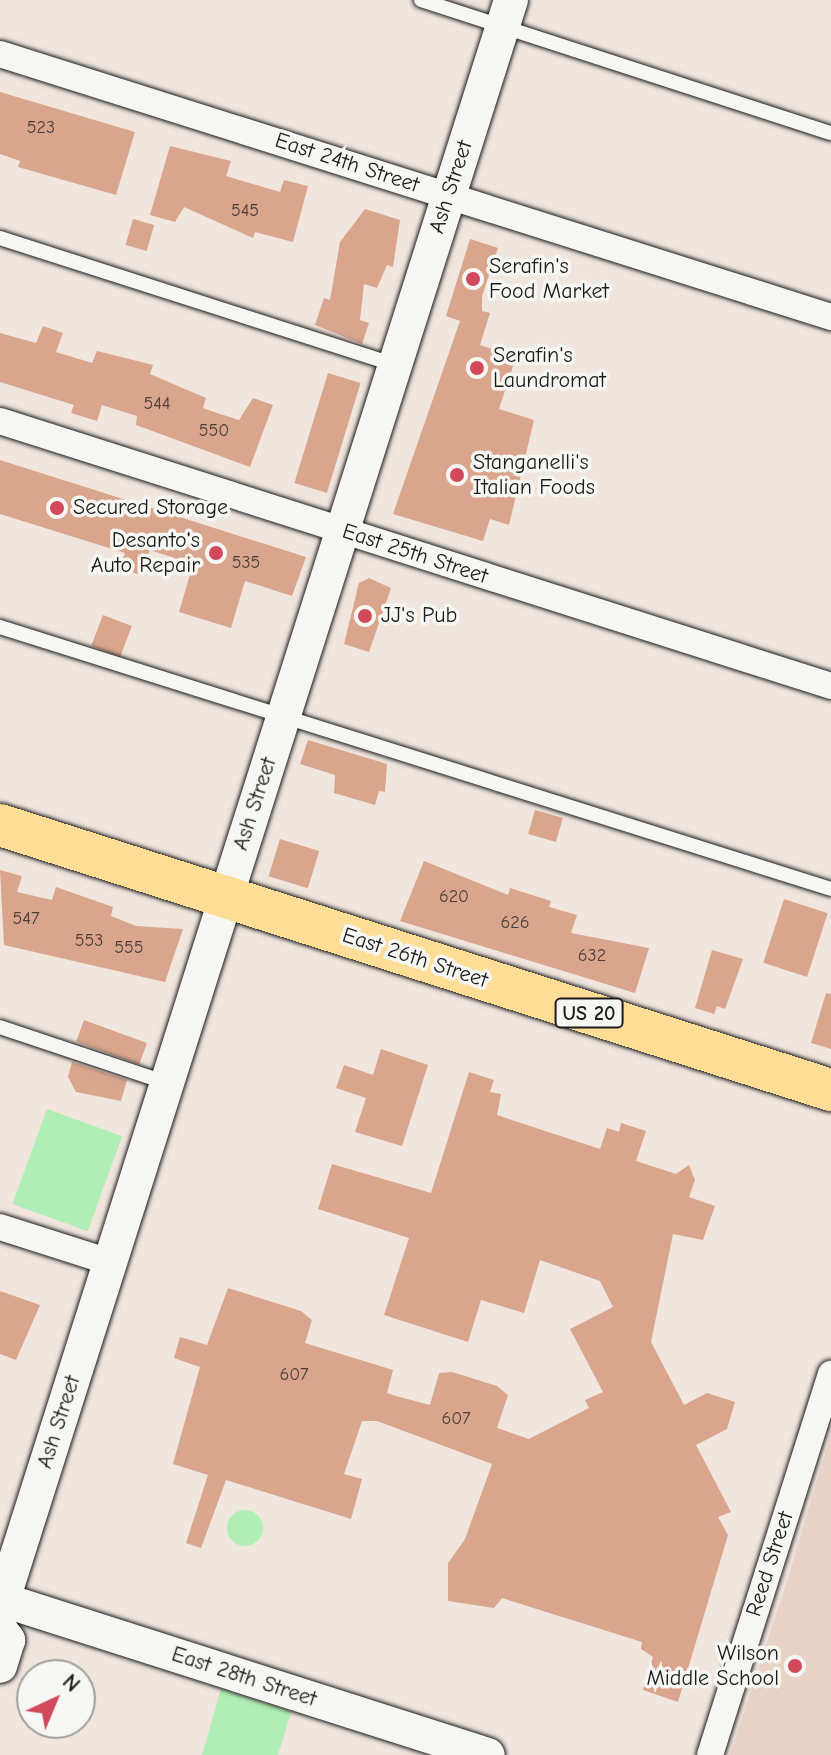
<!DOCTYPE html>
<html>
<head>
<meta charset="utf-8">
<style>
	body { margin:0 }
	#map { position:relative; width:831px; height:1755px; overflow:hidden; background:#f0e6de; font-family:"Comic Neue",sans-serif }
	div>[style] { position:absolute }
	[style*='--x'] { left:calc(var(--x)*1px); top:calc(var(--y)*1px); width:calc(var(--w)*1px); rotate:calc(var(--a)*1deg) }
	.built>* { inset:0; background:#e9d2c6 }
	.green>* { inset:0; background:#b0eeb5; transform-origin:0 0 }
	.round { border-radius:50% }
	.building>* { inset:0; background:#d9a58d; transform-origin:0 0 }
	.roads { filter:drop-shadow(0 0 2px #1c1c1c) drop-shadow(0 0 2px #1c1c1c) }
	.service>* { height:14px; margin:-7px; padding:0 7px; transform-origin:7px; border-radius:7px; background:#f6f6f2 }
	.minor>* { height:26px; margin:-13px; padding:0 13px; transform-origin:13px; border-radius:13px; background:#f6f6f2 }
	.tertiary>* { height:34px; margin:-17px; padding:0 17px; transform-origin:17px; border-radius:17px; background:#f6f6f2 }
	.primary>* { height:42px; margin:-21px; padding:0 21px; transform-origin:21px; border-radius:21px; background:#fedd96 }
	.dots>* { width:22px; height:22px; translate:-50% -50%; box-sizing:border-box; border:4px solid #f6f6f2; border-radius:50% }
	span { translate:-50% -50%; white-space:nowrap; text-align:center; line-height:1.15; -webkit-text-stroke:7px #f6f6f2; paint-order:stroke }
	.number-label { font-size:18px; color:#4b3e38 }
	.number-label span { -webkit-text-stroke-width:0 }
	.shield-label span { padding:2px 6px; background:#f6f6f2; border:2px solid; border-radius:6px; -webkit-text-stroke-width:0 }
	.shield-label { font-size:20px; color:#1c1c1c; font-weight:700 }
	.street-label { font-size:22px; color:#1c1c1c }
	.poi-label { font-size:22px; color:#1c1c1c }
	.left { translate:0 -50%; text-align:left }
	.right { translate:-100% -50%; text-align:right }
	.north { position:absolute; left:16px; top:1659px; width:80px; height:80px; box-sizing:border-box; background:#f6f6f2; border:2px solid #9f9f9c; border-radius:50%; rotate:44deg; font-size:22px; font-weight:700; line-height:32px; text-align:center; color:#1c1c1c }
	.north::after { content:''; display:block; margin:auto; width:28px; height:36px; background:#d1495b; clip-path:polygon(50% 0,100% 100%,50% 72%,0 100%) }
</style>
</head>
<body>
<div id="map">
	<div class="built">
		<i style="clip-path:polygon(831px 1434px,831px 1755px,730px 1755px,788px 1578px)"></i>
	</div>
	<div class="green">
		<i style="left:47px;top:1109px;width:80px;height:101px;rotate:20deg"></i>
		<i class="round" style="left:227px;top:1510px;width:36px;height:36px"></i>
		<i style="clip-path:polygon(221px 1689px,291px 1712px,278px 1755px,202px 1755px)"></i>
	</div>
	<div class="building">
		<i style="clip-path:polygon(0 92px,135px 132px,116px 195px,18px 167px,20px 161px,0 154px)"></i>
		<i style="clip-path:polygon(170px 146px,231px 161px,226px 176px,280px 192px,284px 180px,308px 186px,293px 242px,255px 232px,253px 238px,184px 207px,175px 222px,150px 215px)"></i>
		<i style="clip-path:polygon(365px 209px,400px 220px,393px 267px,387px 265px,377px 288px,364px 284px,360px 320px,369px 323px,362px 344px,315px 325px,324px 298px,330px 300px,340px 242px)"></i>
		<i style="left:133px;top:219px;width:22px;height:27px;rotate:16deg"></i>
		<i style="clip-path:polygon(470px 239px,498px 248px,482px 296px,482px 311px,490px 313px,480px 345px,516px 357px,499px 409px,534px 420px,509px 525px,490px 519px,483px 541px,393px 514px,460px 321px,446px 316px)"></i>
		<i style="clip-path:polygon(43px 326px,63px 333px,56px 352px,92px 363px,97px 351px,153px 365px,150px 374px,206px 398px,203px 408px,220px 414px,239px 420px,253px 398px,273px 405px,250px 467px,136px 425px,137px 416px,102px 405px,97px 421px,71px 413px,74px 405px,0 382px,0 333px,36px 343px)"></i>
		<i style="left:328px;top:373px;width:34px;height:115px;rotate:17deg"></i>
		<i style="clip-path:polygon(0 460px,306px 557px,292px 596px,245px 581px,231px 628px,179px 612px,193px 564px,150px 550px,141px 575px,120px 568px,125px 553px,0 514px)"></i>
		<i style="clip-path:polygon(369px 578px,391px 588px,369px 652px,344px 644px,359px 583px)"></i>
		<i style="left:103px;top:615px;width:31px;height:33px;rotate:21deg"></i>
		<i style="clip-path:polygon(308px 740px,387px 764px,385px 792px,379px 791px,375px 805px,334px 793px,335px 775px,300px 764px)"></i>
		<i style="left:535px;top:810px;width:29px;height:25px;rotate:16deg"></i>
		<i style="left:280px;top:839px;width:41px;height:39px;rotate:17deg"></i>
		<i style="clip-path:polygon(424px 861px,508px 895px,510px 888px,551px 901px,549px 907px,577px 915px,571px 933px,649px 948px,635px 993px,400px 921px)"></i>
		<i style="clip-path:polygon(0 870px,22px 876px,17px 892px,52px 900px,56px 887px,113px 907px,111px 916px,136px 926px,183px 929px,165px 982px,4px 945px)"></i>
		<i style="left:784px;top:899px;width:46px;height:67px;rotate:18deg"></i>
		<i style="clip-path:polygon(712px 950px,743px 959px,725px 1009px,717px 1006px,714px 1014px,695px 1008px)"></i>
		<i style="clip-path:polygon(826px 993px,831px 994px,831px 1049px,811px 1043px)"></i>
		<i style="left:84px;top:1020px;width:67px;height:23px;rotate:20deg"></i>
		<i style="clip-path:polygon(381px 1049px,428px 1065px,402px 1146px,355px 1132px,366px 1098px,336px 1088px,344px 1065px,373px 1075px)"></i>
		<i style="clip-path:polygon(72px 1062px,127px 1080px,121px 1101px,76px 1092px,68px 1077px)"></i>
		<i style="clip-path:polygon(469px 1072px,494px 1080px,490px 1092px,501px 1094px,497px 1115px,600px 1149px,607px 1128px,619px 1132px,621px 1123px,646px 1131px,636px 1161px,676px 1174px,689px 1165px,695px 1180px,689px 1197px,715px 1206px,703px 1240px,673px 1234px,651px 1342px,684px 1405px,707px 1393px,735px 1402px,727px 1429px,696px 1445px,731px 1512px,718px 1517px,728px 1535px,678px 1702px,643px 1690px,653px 1657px,641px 1649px,642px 1642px,502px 1598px,494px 1608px,448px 1601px,448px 1563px,465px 1539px,492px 1464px,377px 1421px,362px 1421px,344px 1474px,362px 1479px,351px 1519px,226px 1480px,201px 1548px,186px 1543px,208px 1475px,173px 1464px,200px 1367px,174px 1358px,180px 1337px,207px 1345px,228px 1288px,301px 1311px,312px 1320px,305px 1343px,393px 1370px,387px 1393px,396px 1396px,430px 1405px,439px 1373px,452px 1372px,497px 1386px,508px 1395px,497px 1428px,529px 1439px,589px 1408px,585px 1400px,603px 1392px,570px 1329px,613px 1307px,600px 1281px,540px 1260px,524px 1313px,481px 1300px,468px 1342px,384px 1315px,409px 1238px,318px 1209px,332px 1164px,431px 1193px)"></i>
		<i style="clip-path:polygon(0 1291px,40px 1305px,16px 1360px,0 1354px)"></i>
	</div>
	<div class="roads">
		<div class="service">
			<i style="--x:421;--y:0;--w:431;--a:18"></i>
			<i style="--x:0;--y:238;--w:415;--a:17.8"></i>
			<i style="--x:0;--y:627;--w:871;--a:17.5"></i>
			<i style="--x:0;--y:1027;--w:176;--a:18.5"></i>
		</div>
		<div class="minor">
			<i style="--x:0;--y:54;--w:872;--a:17.56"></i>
			<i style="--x:0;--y:421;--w:872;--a:17.69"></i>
			<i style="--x:0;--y:1227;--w:115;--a:17.7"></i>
			<i style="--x:710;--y:1755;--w:400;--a:-72.4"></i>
		</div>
		<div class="tertiary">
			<i style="--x:0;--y:1599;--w:512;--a:17.73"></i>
			<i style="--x:0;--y:1609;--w:1688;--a:-72.38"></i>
			<i style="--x:0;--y:1629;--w:14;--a:54"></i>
			<i style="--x:8;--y:1640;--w:27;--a:107"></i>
		</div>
		<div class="primary">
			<i style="--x:0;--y:825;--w:872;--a:17.69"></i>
		</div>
	</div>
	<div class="dots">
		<i style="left:473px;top:279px;background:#d1495b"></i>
		<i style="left:477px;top:368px;background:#d1495b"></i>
		<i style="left:457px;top:475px;background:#d1495b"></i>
		<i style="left:57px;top:508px;background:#d1495b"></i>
		<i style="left:216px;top:553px;background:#d1495b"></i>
		<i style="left:365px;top:616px;background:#d1495b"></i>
		<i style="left:795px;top:1666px;background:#d1495b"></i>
	</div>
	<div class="number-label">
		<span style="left:41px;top:128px">523</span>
		<span style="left:245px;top:211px">545</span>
		<span style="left:157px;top:404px">544</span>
		<span style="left:214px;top:431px">550</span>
		<span style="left:246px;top:563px">535</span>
		<span style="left:454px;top:897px">620</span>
		<span style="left:26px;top:919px">547</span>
		<span style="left:515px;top:923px">626</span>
		<span style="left:89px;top:941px">553</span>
		<span style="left:129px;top:948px">555</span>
		<span style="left:592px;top:956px">632</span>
		<span style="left:294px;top:1375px">607</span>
		<span style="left:456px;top:1419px">607</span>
	</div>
	<div class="shield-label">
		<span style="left:589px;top:1013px">US 20</span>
	</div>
	<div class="street-label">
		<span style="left:347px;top:163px;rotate:18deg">East 24th Street</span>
		<span style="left:451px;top:187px;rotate:-72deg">Ash Street</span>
		<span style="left:415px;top:554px;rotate:18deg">East 25th Street</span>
		<span style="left:255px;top:804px;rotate:-72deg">Ash Street</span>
		<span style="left:415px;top:958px;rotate:18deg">East 26th Street</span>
		<span style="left:59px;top:1422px;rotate:-72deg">Ash Street</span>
		<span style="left:770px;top:1564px;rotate:-72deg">Reed Street</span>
		<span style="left:244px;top:1677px;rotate:18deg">East 28th Street</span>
	</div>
	<div class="poi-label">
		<span class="left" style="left:489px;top:279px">Serafin's<br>Food Market</span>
		<span class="left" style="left:493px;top:368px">Serafin's<br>Laundromat</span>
		<span class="left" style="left:473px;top:475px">Stanganelli's<br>Italian Foods</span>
		<span class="left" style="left:73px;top:508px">Secured Storage</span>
		<span class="right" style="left:200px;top:553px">Desanto's<br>Auto Repair</span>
		<span class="left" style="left:381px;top:616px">JJ's Pub</span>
		<span class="right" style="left:779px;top:1666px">Wilson<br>Middle School</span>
	</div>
	<div class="north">N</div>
</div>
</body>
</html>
